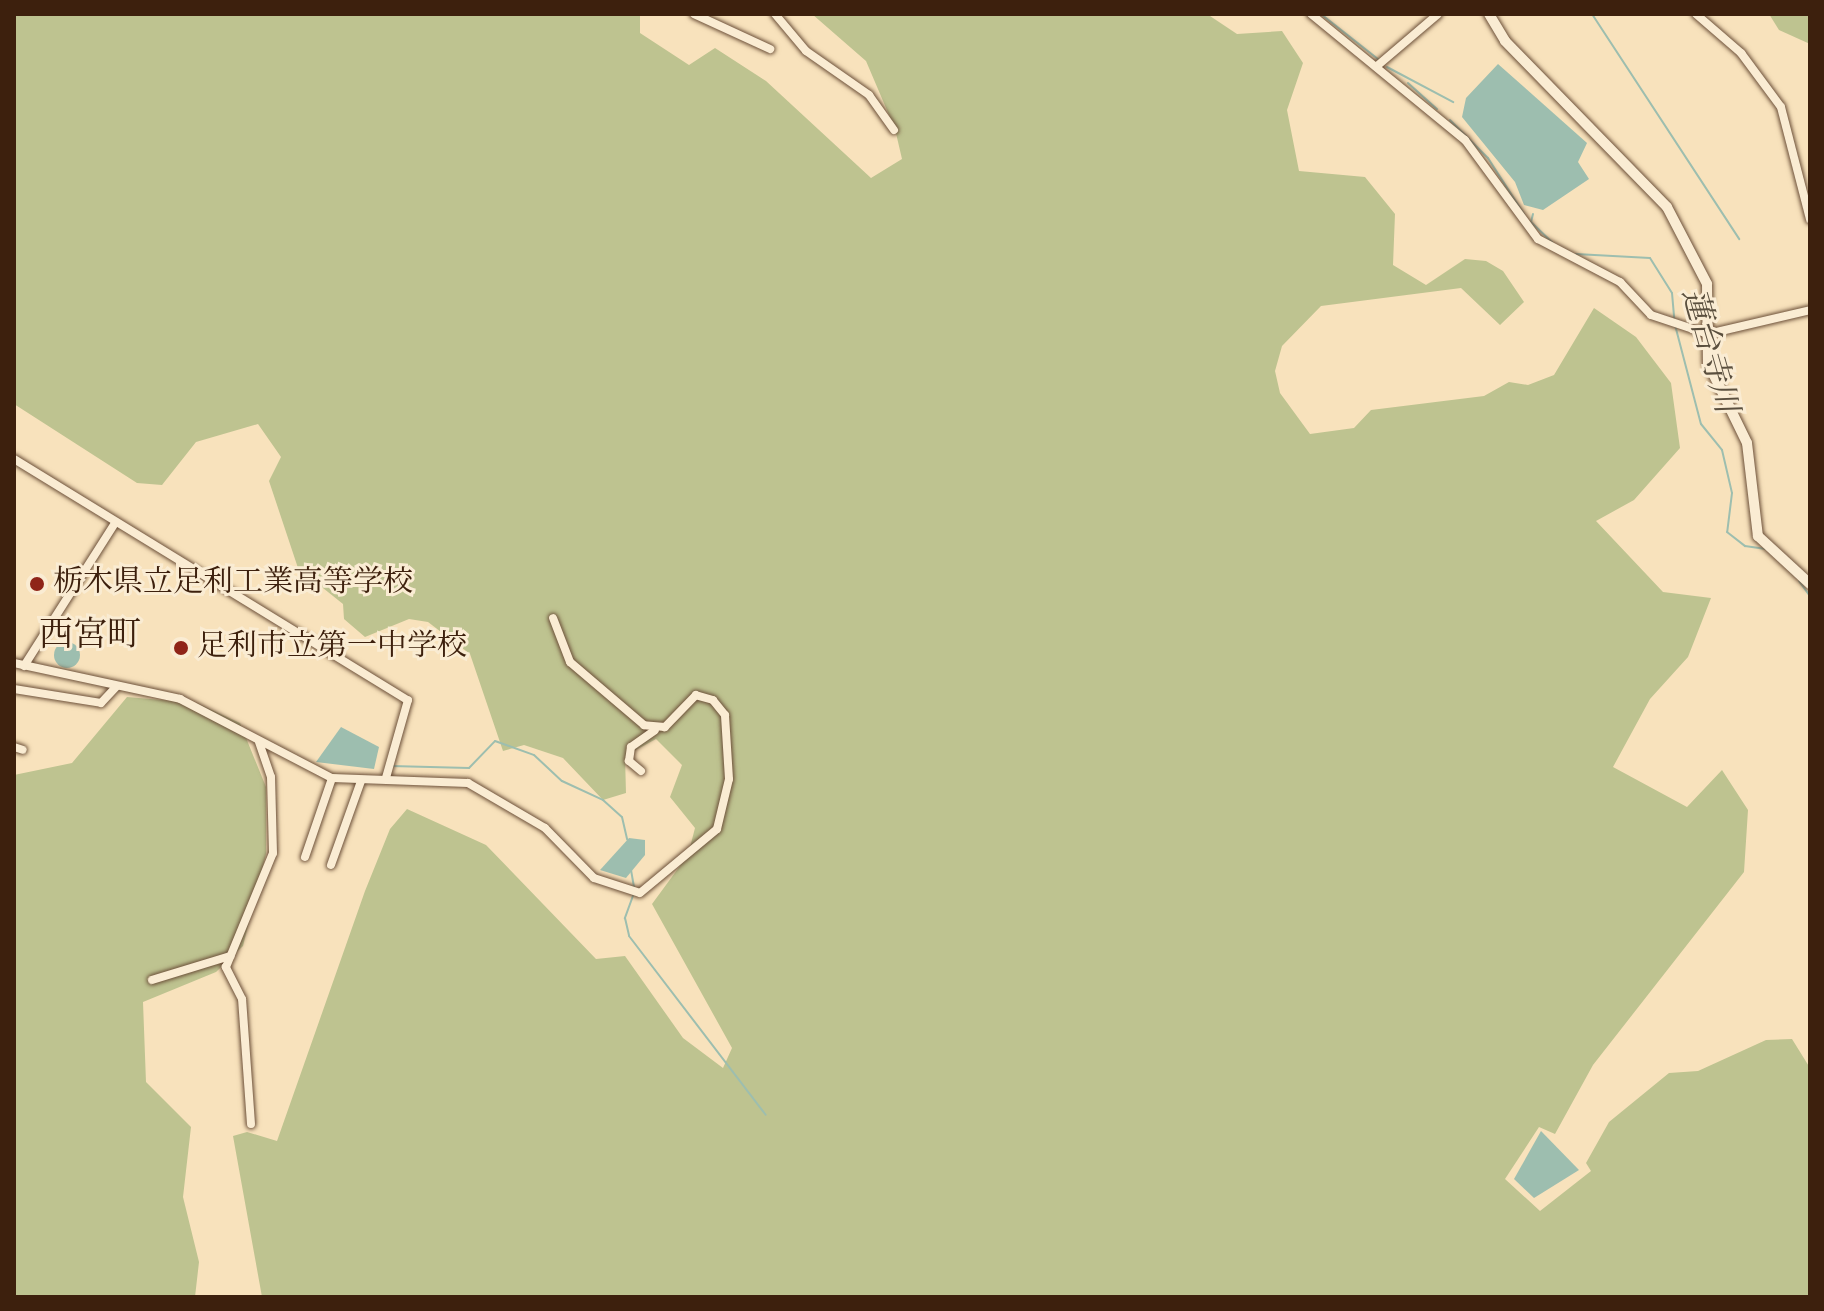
<!DOCTYPE html>
<html>
<head>
<meta charset="utf-8">
<style>
	body { margin:0 }
	#map { position:relative; width:1824px; height:1311px; overflow:hidden; background:#f8e2bc; font-family:"Sorts Mill Goudy","Noto Serif JP",serif }
	div>[style] { position:absolute }
	[style*='--x'] { left:calc(var(--x)*1px); top:calc(var(--y)*1px); width:calc(var(--w)*1px); rotate:calc(var(--a)*1deg) }
	.green>* { inset:0; background:#bec390 }
	.water>* { inset:0; background:#9dbeaf }
	.round { border-radius:50% }
	.stream>* { height:2px; margin:-1px; padding:0 1px; transform-origin:1px; border-radius:1px; background:#9dbeaf }
	.roads { filter:drop-shadow(0 0 2px #6c5039) drop-shadow(0 0 2px #6c5039) }
	.minor>* { height:8px; margin:-4px; padding:0 4px; transform-origin:4px; border-radius:4px; background:#faecd3 }
	.tertiary>* { height:10px; margin:-5px; padding:0 5px; transform-origin:5px; border-radius:5px; background:#faecd3 }
	.dots>* { width:22px; height:22px; translate:-50% -50%; box-sizing:border-box; border:4px solid #faecd3; border-radius:50% }
	span { translate:-50% -50%; white-space:nowrap; text-align:center; line-height:1.15; -webkit-text-stroke:6px #faecd3; paint-order:stroke }
	.poi-label { font-size:30px; color:#3d200d }
	.left { translate:0 -50%; text-align:left }
	.water-label { font-size:32px; color:#5a4f3e; font-style:italic }
	.quarter-label { font-size:34px; color:#3d200d }
	.frame { position:absolute; inset:0; border:16px solid #3d200d; pointer-events:none }
</style>
</head>
<body>
<div id="map">
	<div class="green">
		<i style="clip-path:polygon(14px 14px,640px 14px,640px 33px,689px 65px,715px 48px,766px 81px,871px 178px,902px 159px,895px 129px,866px 61px,812px 14px,1207px 14px,1237px 34px,1282px 31px,1303px 63px,1287px 110px,1299px 171px,1365px 177px,1395px 214px,1393px 265px,1426px 285px,1465px 259px,1486px 261px,1503px 271px,1524px 302px,1500px 325px,1461px 288px,1321px 306px,1282px 346px,1275px 371px,1280px 393px,1310px 434px,1354px 428px,1371px 410px,1484px 396px,1509px 382px,1528px 385px,1554px 375px,1594px 308px,1636px 337px,1671px 383px,1680px 448px,1634px 500px,1596px 521px,1663px 592px,1711px 598px,1688px 657px,1650px 699px,1613px 767px,1687px 807px,1722px 770px,1748px 810px,1744px 872px,1593px 1065px,1555px 1134px,1539px 1127px,1505px 1179px,1540px 1211px,1591px 1171px,1586px 1163px,1609px 1122px,1669px 1073px,1698px 1071px,1766px 1040px,1792px 1039px,1810px 1068px,1810px 1297px,262px 1297px,233px 1136px,247px 1132px,277px 1141px,365px 891px,390px 829px,407px 809px,486px 845px,596px 959px,625px 956px,683px 1038px,723px 1068px,732px 1048px,652px 904px,688px 855px,695px 828px,670px 797px,682px 765px,656px 739px,625px 756px,626px 793px,603px 800px,563px 758px,524px 745px,503px 751px,470px 654px,428px 622px,409px 619px,365px 637px,344px 619px,343px 604px,298px 568px,269px 481px,281px 457px,258px 424px,196px 442px,162px 485px,137px 483px,14px 404px)"></i>
		<i style="clip-path:polygon(1769px 14px,1810px 14px,1810px 44px,1779px 30px)"></i>
		<i style="clip-path:polygon(127px 697px,197px 703px,240px 723px,266px 787px,266px 854px,243px 946px,216px 972px,143px 1002px,146px 1082px,191px 1127px,183px 1197px,199px 1262px,195px 1297px,14px 1297px,14px 775px,72px 763px)"></i>
	</div>
	<div class="water">
		<i style="clip-path:polygon(1498px 64px,1587px 143px,1578px 162px,1589px 179px,1543px 210px,1524px 205px,1515px 182px,1462px 117px,1466px 98px)"></i>
		<i class="round" style="left:54px;top:642px;width:26px;height:26px"></i>
		<i style="clip-path:polygon(341px 727px,379px 747px,374px 769px,316px 762px)"></i>
		<i style="clip-path:polygon(629px 838px,645px 840px,645px 855px,626px 878px,600px 870px)"></i>
		<i style="clip-path:polygon(1541px 1131px,1579px 1170px,1534px 1198px,1514px 1179px)"></i>
	</div>
	<div class="stream">
		<i style="--x:1321;--y:14;--w:73;--a:38.3"></i>
		<i style="--x:1592;--y:14;--w:269;--a:56.8"></i>
		<i style="--x:1387;--y:67;--w:75;--a:27.9"></i>
		<i style="--x:1408;--y:83;--w:39;--a:42"></i>
		<i style="--x:1450;--y:120;--w:54;--a:45"></i>
		<i style="--x:1488;--y:158;--w:67;--a:57.3"></i>
		<i style="--x:1533;--y:214;--w:8;--a:104"></i>
		<i style="--x:1531;--y:222;--w:30;--a:44"></i>
		<i style="--x:1576;--y:254;--w:74;--a:3.1"></i>
		<i style="--x:1650;--y:258;--w:41;--a:57.8"></i>
		<i style="--x:1672;--y:293;--w:25;--a:85"></i>
		<i style="--x:1675;--y:325;--w:102;--a:75.3"></i>
		<i style="--x:1701;--y:424;--w:33;--a:51"></i>
		<i style="--x:1722;--y:450;--w:44;--a:76.9"></i>
		<i style="--x:1732;--y:493;--w:39;--a:97"></i>
		<i style="--x:1727;--y:532;--w:23;--a:38"></i>
		<i style="--x:1745;--y:546;--w:21;--a:8"></i>
		<i style="--x:1799;--y:581;--w:19;--a:54"></i>
		<i style="--x:391;--y:766;--w:78;--a:1.5"></i>
		<i style="--x:469;--y:768;--w:37;--a:-46"></i>
		<i style="--x:495;--y:741;--w:41;--a:19.7"></i>
		<i style="--x:534;--y:755;--w:38;--a:43"></i>
		<i style="--x:562;--y:781;--w:45;--a:24.9"></i>
		<i style="--x:603;--y:800;--w:25;--a:42"></i>
		<i style="--x:622;--y:817;--w:23;--a:77"></i>
		<i style="--x:631;--y:870;--w:17;--a:80"></i>
		<i style="--x:634;--y:893;--w:27;--a:110"></i>
		<i style="--x:625;--y:918;--w:18;--a:77"></i>
		<i style="--x:629;--y:936;--w:225;--a:52.6"></i>
	</div>
	<div class="roads">
		<div class="minor">
			<i style="--x:694;--y:14;--w:84;--a:24.7"></i>
			<i style="--x:775;--y:14;--w:48;--a:50"></i>
			<i style="--x:806;--y:51;--w:77;--a:34.9"></i>
			<i style="--x:869;--y:95;--w:43;--a:54.5"></i>
			<i style="--x:1311;--y:14;--w:199;--a:39.3"></i>
			<i style="--x:1465;--y:140;--w:123;--a:53.6"></i>
			<i style="--x:1538;--y:239;--w:93;--a:27.7"></i>
			<i style="--x:1620;--y:282;--w:45;--a:46.8"></i>
			<i style="--x:1651;--y:315;--w:60;--a:18.4"></i>
			<i style="--x:1708;--y:334;--w:105;--a:-13.2"></i>
			<i style="--x:1696;--y:14;--w:60;--a:40.9"></i>
			<i style="--x:1741;--y:53;--w:67;--a:53.5"></i>
			<i style="--x:1781;--y:107;--w:116;--a:75.5"></i>
			<i style="--x:1377;--y:66;--w:80;--a:-40.4"></i>
			<i style="--x:14;--y:459;--w:462;--a:31.5"></i>
			<i style="--x:408;--y:700;--w:81;--a:105.8"></i>
			<i style="--x:14;--y:663;--w:170;--a:12.2"></i>
			<i style="--x:180;--y:699;--w:171;--a:27.5"></i>
			<i style="--x:332;--y:778;--w:136;--a:2.1"></i>
			<i style="--x:468;--y:783;--w:89;--a:30.3"></i>
			<i style="--x:545;--y:828;--w:70;--a:45.6"></i>
			<i style="--x:594;--y:878;--w:48;--a:18.1"></i>
			<i style="--x:640;--y:893;--w:100;--a:-39.7"></i>
			<i style="--x:717;--y:829;--w:51;--a:-76.5"></i>
			<i style="--x:729;--y:779;--w:64;--a:-93.6"></i>
			<i style="--x:725;--y:715;--w:19;--a:-129"></i>
			<i style="--x:713;--y:700;--w:18;--a:-164"></i>
			<i style="--x:696;--y:695;--w:45;--a:134.1"></i>
			<i style="--x:665;--y:727;--w:21;--a:-175"></i>
			<i style="--x:644;--y:725;--w:97;--a:-139.6"></i>
			<i style="--x:570;--y:662;--w:47;--a:-111.1"></i>
			<i style="--x:24;--y:666;--w:169;--a:-57.5"></i>
			<i style="--x:14;--y:689;--w:88;--a:9.1"></i>
			<i style="--x:101;--y:703;--w:23;--a:-47"></i>
			<i style="--x:14;--y:747;--w:9;--a:18"></i>
			<i style="--x:641;--y:771;--w:16;--a:-140"></i>
			<i style="--x:629;--y:761;--w:14;--a:-82"></i>
			<i style="--x:631;--y:747;--w:29;--a:-35"></i>
			<i style="--x:305;--y:857;--w:83;--a:-71.1"></i>
			<i style="--x:331;--y:865;--w:89;--a:-70.3"></i>
			<i style="--x:152;--y:980;--w:82;--a:-17.1"></i>
			<i style="--x:251;--y:1124;--w:125;--a:-94.1"></i>
			<i style="--x:242;--y:999;--w:36;--a:-117"></i>
			<i style="--x:226;--y:967;--w:123;--a:-67.6"></i>
			<i style="--x:273;--y:853;--w:76;--a:-91.5"></i>
			<i style="--x:271;--y:777;--w:37;--a:-109"></i>
		</div>
		<div class="tertiary">
			<i style="--x:1489;--y:14;--w:31;--a:59"></i>
			<i style="--x:1505;--y:41;--w:232;--a:45.7"></i>
			<i style="--x:1667;--y:207;--w:87;--a:62.5"></i>
			<i style="--x:1707;--y:284;--w:79;--a:89.3"></i>
			<i style="--x:1708;--y:363;--w:89;--a:64"></i>
			<i style="--x:1747;--y:443;--w:94;--a:83.3"></i>
			<i style="--x:1758;--y:536;--w:71;--a:42.7"></i>
		</div>
	</div>
	<div class="dots">
		<i style="left:37px;top:584px;background:#8f2418"></i>
		<i style="left:181px;top:648px;background:#8f2418"></i>
	</div>
	<div class="poi-label">
		<span class="left" style="left:53px;top:584px">栃木県立足利工業高等学校</span>
		<span class="left" style="left:197px;top:648px">足利市立第一中学校</span>
	</div>
	<div class="water-label">
		<span style="left:1708px;top:351px;rotate:74deg">蓮台寺川</span>
	</div>
	<div class="quarter-label">
		<span style="left:90px;top:637px">西宮町</span>
	</div>
	<div class="frame"></div>
</div>
</body>
</html>
